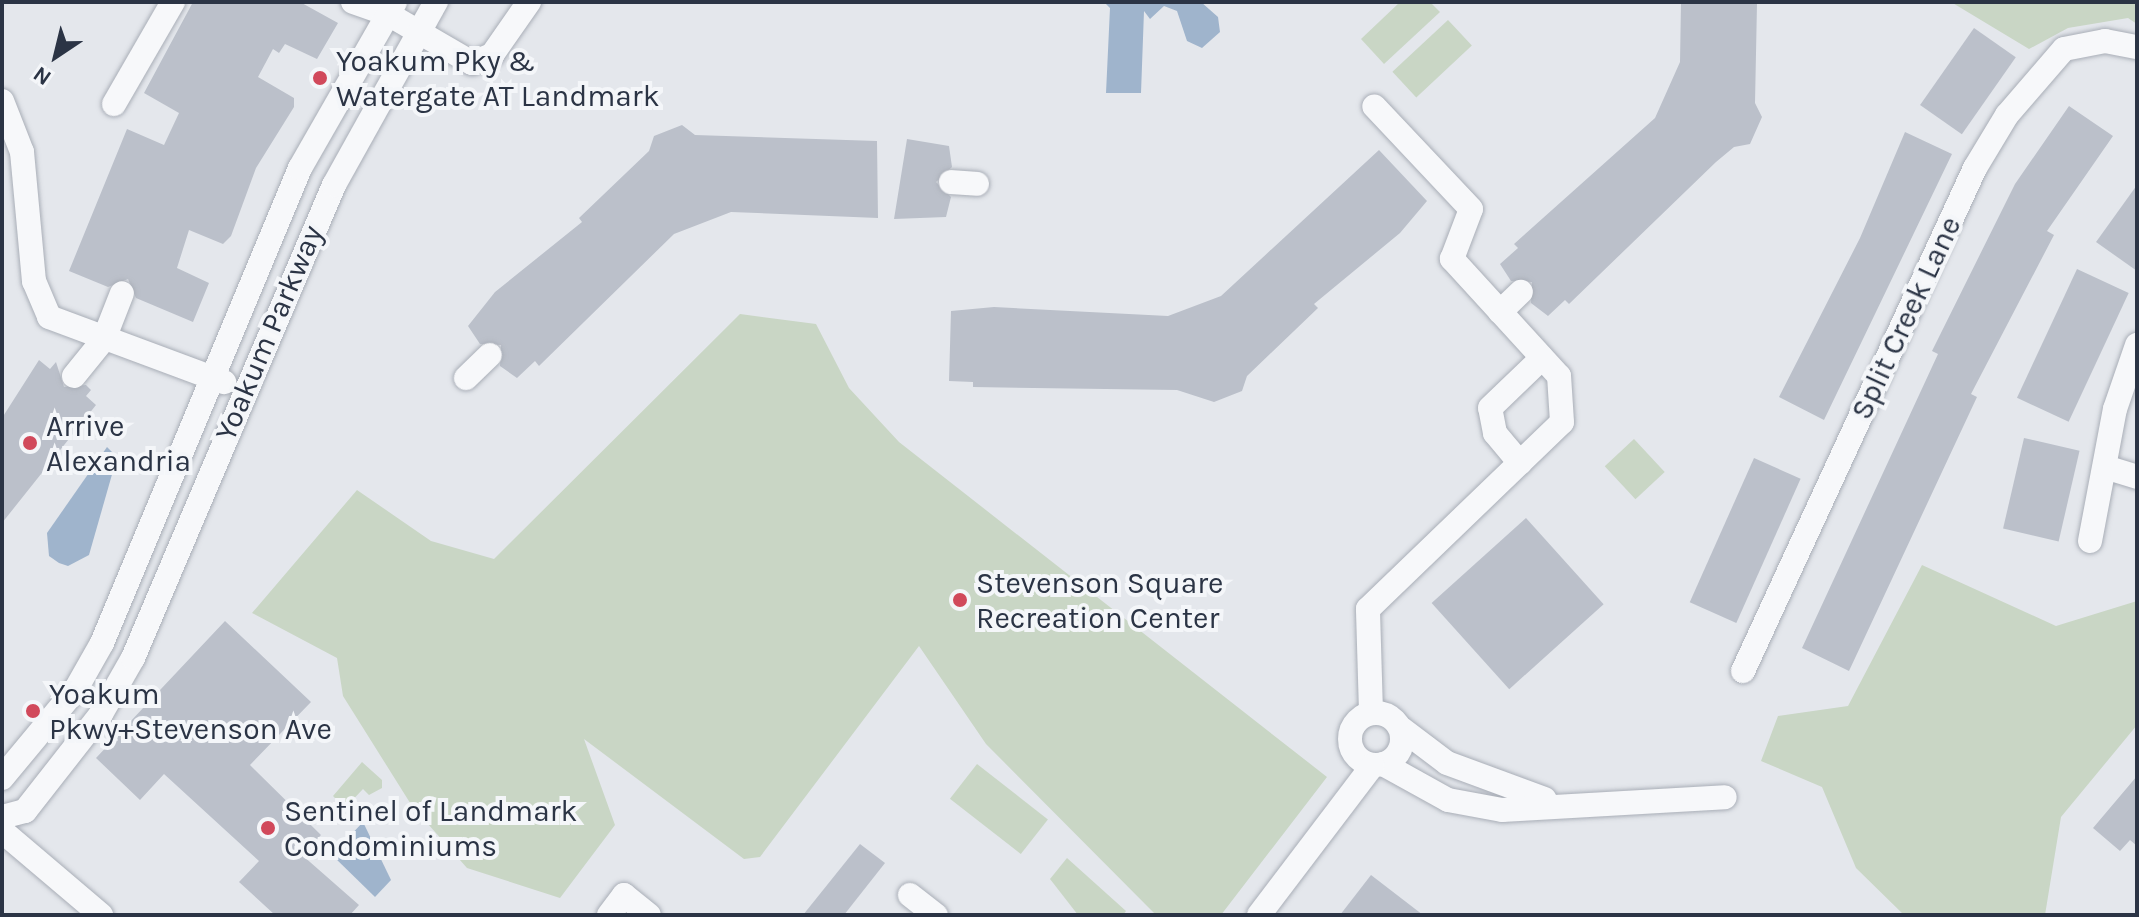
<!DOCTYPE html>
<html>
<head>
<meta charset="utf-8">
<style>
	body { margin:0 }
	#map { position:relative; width:2139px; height:917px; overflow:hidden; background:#e4e7ec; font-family:Karla,sans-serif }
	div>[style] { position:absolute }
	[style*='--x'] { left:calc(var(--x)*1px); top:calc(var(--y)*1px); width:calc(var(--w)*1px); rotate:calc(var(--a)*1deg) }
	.green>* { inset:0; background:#c9d6c5; transform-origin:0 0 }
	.water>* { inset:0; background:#9fb4cc }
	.building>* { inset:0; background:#bbc0ca; transform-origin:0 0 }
	.roads { filter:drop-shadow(0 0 2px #a9aeb7) drop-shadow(0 0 2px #a9aeb7) }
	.minor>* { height:24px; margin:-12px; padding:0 12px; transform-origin:12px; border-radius:12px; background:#f7f8fa }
	.minor>.ring { margin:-12px; padding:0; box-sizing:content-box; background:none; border:24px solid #f7f8fa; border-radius:50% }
	.dots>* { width:22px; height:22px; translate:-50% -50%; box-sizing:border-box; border:4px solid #f4f6f9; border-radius:50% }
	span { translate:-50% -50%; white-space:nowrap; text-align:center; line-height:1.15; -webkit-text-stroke:8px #f4f6f9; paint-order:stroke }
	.poi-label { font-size:30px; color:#2b3445 }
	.left { translate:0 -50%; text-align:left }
	.street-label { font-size:30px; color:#2b3445 }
	.frame { position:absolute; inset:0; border:4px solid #2b3445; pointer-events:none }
	.north { position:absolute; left:16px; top:16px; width:80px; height:80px; -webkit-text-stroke:6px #f4f6f9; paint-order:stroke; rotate:215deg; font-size:22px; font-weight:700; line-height:32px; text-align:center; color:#2b3445 }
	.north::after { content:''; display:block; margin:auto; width:28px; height:36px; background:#2b3445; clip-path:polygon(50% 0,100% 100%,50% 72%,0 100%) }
</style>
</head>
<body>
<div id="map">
	<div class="green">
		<i style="clip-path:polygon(1400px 2px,1430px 2px,1440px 12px,1384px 64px,1361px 39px)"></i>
		<i style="clip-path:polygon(1951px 2px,2137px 2px,2137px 24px,2128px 18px,2068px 28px,2029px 49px)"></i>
		<i style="left:1448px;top:20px;width:35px;height:76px;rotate:47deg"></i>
		<i style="clip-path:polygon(740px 314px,816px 324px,849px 388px,899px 442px,1327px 777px,1221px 915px,1156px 915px,986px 744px,919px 646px,760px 857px,744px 859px,584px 739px,615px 825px,560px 898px,467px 868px,412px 806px,343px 696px,337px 658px,252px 613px,357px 490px,431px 541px,494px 559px)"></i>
		<i style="left:1634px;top:439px;width:45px;height:40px;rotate:47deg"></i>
		<i style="clip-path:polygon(1922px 565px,2056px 626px,2137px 601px,2137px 725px,2061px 817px,2045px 915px,1904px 915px,1856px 868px,1822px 787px,1761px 761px,1778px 716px,1848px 706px)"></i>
		<i style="clip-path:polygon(362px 762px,382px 780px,382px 788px,369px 795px,363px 789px,345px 808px,333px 796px)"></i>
		<i style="left:977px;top:764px;width:90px;height:44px;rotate:38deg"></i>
		<i style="clip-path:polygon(1067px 858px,1126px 911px,1123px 915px,1078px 915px,1050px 879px)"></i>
	</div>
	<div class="water">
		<i style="clip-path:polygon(1104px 2px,1201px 2px,1218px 17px,1220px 32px,1202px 48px,1187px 41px,1177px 11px,1164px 6px,1150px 19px,1144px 11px,1141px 93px,1106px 93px,1110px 8px)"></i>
		<i style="clip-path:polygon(107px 447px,117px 457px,89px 555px,68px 566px,59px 563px,49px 556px,47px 533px)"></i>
		<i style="clip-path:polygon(363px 822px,391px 880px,375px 897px,332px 855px)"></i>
	</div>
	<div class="building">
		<i style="clip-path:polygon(193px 2px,300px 2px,338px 23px,317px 59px,285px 44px,279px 53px,273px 49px,258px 77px,294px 98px,294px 107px,256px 168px,231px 236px,223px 244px,189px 230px,177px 268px,209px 283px,193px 322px,136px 298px,128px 279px,108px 287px,69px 271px,127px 129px,164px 145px,179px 113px,144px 93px)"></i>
		<i style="clip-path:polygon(1681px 2px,1757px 4px,1755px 103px,1762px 117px,1750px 144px,1734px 147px,1716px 162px,1569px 304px,1565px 300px,1548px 316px,1531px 303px,1532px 282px,1511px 281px,1500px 264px,1518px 248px,1514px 244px,1655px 118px,1680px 62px)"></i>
		<i style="left:1974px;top:28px;width:51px;height:94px;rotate:35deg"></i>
		<i style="clip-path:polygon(2069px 106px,2113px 136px,2047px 231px,2054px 235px,1971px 394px,1977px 397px,1849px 671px,1802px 648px,1938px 354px,1932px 351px,2015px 184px)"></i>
		<i style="clip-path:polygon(682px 125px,695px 135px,877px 141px,878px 218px,731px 212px,674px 234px,539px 366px,535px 361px,517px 378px,500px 366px,501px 345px,480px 344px,468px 326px,495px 292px,582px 222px,579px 218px,649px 151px,654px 136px)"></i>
		<i style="clip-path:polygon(1905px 132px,1952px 154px,1824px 420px,1779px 397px,1860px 238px)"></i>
		<i style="clip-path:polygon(907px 139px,949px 146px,952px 167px,936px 182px,951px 197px,946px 217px,894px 219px)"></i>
		<i style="clip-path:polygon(1379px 150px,1427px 201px,1400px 233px,1314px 304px,1318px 308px,1247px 376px,1242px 391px,1214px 402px,1177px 390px,973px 387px,973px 382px,949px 381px,951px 311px,994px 307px,1168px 316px,1221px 296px)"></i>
		<i style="clip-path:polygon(2137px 185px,2137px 271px,2096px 242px)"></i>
		<i style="left:2077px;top:269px;width:57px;height:142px;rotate:25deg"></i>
		<i style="clip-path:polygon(39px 360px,50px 369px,56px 362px,64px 387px,86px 385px,91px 390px,86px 396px,96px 405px,2px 523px,2px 418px)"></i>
		<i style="left:2024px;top:438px;width:57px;height:93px;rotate:13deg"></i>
		<i style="left:1754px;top:458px;width:51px;height:158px;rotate:24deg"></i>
		<i style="left:1526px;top:518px;width:116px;height:127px;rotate:48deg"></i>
		<i style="clip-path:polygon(225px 621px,311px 702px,250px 765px,321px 835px,302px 855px,359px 905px,350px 915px,275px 915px,239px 882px,259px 861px,164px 774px,140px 800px,96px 758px)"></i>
		<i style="clip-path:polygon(2137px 776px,2137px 846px,2130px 840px,2120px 851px,2093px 828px)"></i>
		<i style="clip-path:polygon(860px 844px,885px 863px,844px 915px,803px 915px)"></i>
		<i style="clip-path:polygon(1371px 875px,1423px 915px,1340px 915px)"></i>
	</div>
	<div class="roads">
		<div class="minor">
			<i style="--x:353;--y:2;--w:37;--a:19"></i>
			<i style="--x:388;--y:14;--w:97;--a:30.3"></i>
			<i style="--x:472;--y:63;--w:22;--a:-22"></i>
			<i style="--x:492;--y:55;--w:65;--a:-55.1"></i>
			<i style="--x:2;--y:101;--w:55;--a:68.6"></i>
			<i style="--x:22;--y:152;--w:130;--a:84.7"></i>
			<i style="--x:34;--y:281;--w:39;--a:67"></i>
			<i style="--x:49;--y:317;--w:187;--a:20.4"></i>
			<i style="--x:114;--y:104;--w:118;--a:-60"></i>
			<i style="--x:951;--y:182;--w:26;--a:4"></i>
			<i style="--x:1500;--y:312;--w:29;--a:-44"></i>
			<i style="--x:74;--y:376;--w:48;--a:-51"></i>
			<i style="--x:104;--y:339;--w:49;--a:-68.6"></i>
			<i style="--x:466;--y:378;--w:33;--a:-44"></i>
			<i style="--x:1520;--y:463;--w:39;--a:-130"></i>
			<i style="--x:1495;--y:433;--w:25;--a:-101"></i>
			<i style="--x:1490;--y:408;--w:72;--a:-43.9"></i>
			<i style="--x:2105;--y:467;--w:34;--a:17"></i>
			<i style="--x:2090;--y:541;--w:134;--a:-79.3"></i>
			<i style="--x:2115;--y:409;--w:68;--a:-71"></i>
			<i style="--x:1743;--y:671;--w:554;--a:-65.24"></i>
			<i style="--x:1975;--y:168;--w:62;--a:-58.9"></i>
			<i style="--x:2007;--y:115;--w:87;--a:-49.2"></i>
			<i style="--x:2064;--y:49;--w:42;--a:-11"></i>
			<i style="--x:2105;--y:41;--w:33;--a:11"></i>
			<i style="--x:1371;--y:712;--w:103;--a:-91.7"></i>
			<i style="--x:1368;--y:609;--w:269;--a:-43.9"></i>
			<i style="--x:1562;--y:422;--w:46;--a:-93.7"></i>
			<i style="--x:1559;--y:376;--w:159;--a:-132.4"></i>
			<i style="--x:1452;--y:259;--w:53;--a:-69.2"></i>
			<i style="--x:1471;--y:209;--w:141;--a:-133.3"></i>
			<i class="ring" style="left:1350px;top:713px;width:28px;height:28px"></i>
			<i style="--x:1402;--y:729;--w:56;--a:37.1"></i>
			<i style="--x:1447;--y:763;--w:104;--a:20.2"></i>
			<i style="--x:1383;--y:764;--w:74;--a:29"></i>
			<i style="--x:1448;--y:800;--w:55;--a:10.5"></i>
			<i style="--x:1502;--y:810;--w:223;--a:-3.3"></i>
			<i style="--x:2;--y:778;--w:116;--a:-50.3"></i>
			<i style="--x:76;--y:689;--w:53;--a:-60.5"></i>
			<i style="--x:102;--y:643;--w:515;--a:-67.37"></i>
			<i style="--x:300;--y:168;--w:191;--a:-60.2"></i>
			<i style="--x:2;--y:817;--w:24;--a:-15"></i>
			<i style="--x:25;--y:811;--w:123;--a:-51.9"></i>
			<i style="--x:101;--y:714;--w:64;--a:-60.3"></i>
			<i style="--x:133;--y:658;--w:514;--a:-66.98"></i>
			<i style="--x:334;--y:185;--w:210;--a:-60.9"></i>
			<i style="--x:2;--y:831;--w:130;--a:40.3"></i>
			<i style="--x:910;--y:895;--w:33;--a:38"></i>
			<i style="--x:609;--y:915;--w:25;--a:-53"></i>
			<i style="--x:624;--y:895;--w:32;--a:39"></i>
			<i style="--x:1259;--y:915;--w:187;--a:-52.8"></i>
		</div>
	</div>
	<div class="dots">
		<i style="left:320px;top:78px;background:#d1495b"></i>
		<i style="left:30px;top:443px;background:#d1495b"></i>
		<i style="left:960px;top:600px;background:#d1495b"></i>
		<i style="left:33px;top:711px;background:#d1495b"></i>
		<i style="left:268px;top:828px;background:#d1495b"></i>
	</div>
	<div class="poi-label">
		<span class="left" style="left:336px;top:78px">Yoakum Pky &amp;<br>Watergate AT Landmark</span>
		<span class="left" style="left:46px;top:443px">Arrive<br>Alexandria</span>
		<span class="left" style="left:976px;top:600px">Stevenson Square<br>Recreation Center</span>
		<span class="left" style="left:49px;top:711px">Yoakum<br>Pkwy+Stevenson Ave</span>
		<span class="left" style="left:284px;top:828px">Sentinel of Landmark<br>Condominiums</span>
	</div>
	<div class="street-label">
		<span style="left:1906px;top:318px;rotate:-65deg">Split Creek Lane</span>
		<span style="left:269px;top:333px;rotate:-67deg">Yoakum Parkway</span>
	</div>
	<div class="frame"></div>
	<div class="north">N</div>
</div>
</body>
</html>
